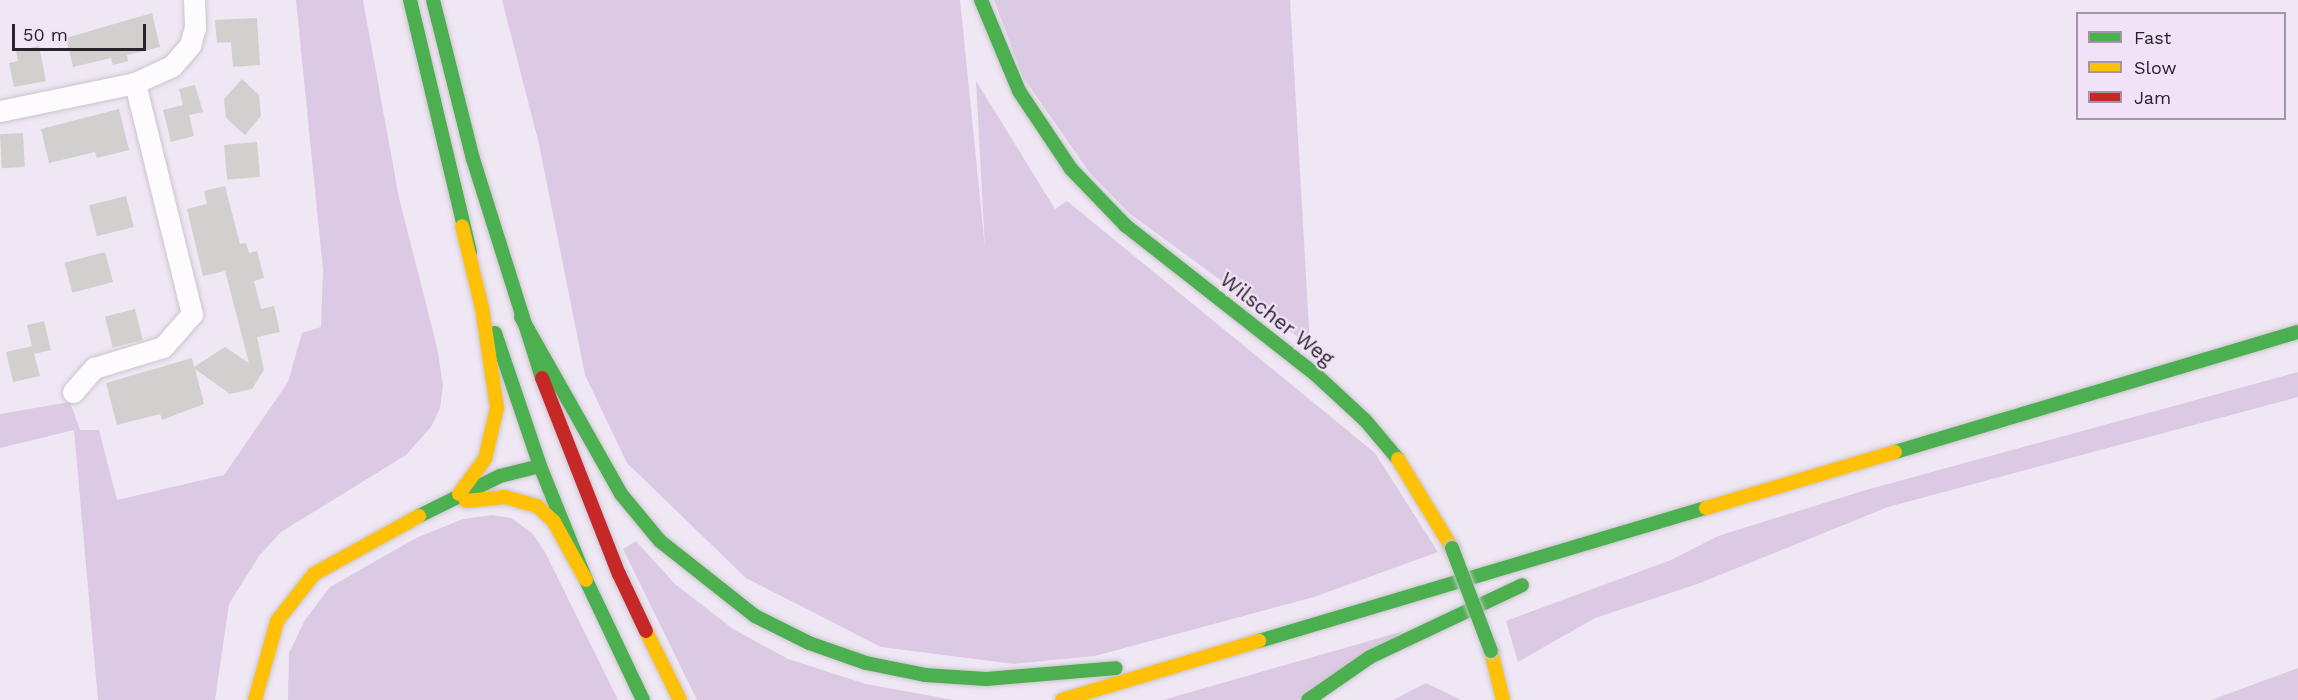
<!DOCTYPE html>
<html>
<head>
<meta charset="utf-8">
<style>
	body { margin:0 }
	#map { position:relative; width:2298px; height:700px; overflow:hidden; background:#efe7f3; font-family:"Work Sans",sans-serif }
	div>[style] { position:absolute }
	[style*='--x'] { left:calc(var(--x)*1px); top:calc(var(--y)*1px); width:calc(var(--w)*1px); rotate:calc(var(--a)*1deg) }
	.green>* { inset:0; background:#dccae4 }
	.building>* { inset:0; background:#d2cfcf; transform-origin:0 0 }
	.roads { filter:drop-shadow(0 0 2px #cbc5ce) drop-shadow(0 0 2px #cbc5ce) }
	.street>* { height:21px; margin:-10.5px; padding:0 10.5px; transform-origin:10.5px; border-radius:10.5px; background:#fdfbfd }
	.fast>* { height:14px; margin:-7px; padding:0 7px; transform-origin:7px; border-radius:7px; background:#4caf50 }
	.slow>* { height:14px; margin:-7px; padding:0 7px; transform-origin:7px; border-radius:7px; background:#ffc107 }
	.jam>* { height:14px; margin:-7px; padding:0 7px; transform-origin:7px; border-radius:7px; background:#c62828 }
	.bridges { filter:drop-shadow(0 0 2px #cbc5ce) drop-shadow(0 0 2px #cbc5ce) }
	.fast-bridge>* { height:14px; margin:-7px; padding:0 7px; transform-origin:7px; border-radius:7px; background:#4caf50 }
	span { translate:-50% -50%; white-space:nowrap; text-align:center; line-height:1.15; -webkit-text-stroke:4.5px #f1e2f8; paint-order:stroke }
	.street-label { font-size:21px; color:#29242c }
	.legend { position:absolute; left:2076px; top:12px; width:210px; height:108px; box-sizing:border-box; background:#f1e2f8; border:2px solid #a196a6; margin:0; padding:8px 10px; list-style:none; font-size:18px; color:#29242c }
	.legend li { display:flex; align-items:center; gap:12px; height:30px }
	.legend b { width:30px; border:2px solid #a196a6 }
	.scale { position:absolute; left:12px; top:24px; width:134px; height:27px; box-sizing:border-box; border:3px solid #29242c; border-top:0; padding-left:8px; font-size:18px; line-height:21px; white-space:nowrap; color:#29242c; -webkit-text-stroke:4px #f1e2f8; paint-order:stroke }
</style>
</head>
<body>
<div id="map">
	<div class="green">
		<i style="clip-path:polygon(296px 0,363px 0,399px 198px,437px 347px,443px 386px,440px 408px,431px 427px,406px 455px,281px 532px,259px 556px,229px 604px,215px 700px,98px 700px,74px 430px,0 448px,0 414px,70px 402px,80px 430px,99px 430px,117px 500px,224px 475px,288px 382px,302px 333px,321px 327px,323px 270px)"></i>
		<i style="clip-path:polygon(502px 0,960px 0,985px 248px,976px 81px,1055px 209px,1067px 201px,1375px 453px,1438px 552px,1314px 597px,1095px 656px,1014px 664px,881px 647px,746px 578px,627px 463px,585px 375px,539px 144px)"></i>
		<i style="clip-path:polygon(994px 0,1290px 0,1310px 346px,1129px 213px,1090px 173px,1023px 77px)"></i>
		<i style="clip-path:polygon(2298px 372px,2298px 397px,1888px 507px,1700px 583px,1595px 618px,1518px 662px,1506px 621px,1671px 560px,1718px 536px,1866px 490px)"></i>
		<i style="clip-path:polygon(492px 515px,511px 518px,532px 533px,545px 552px,618px 700px,288px 700px,289px 653px,305px 620px,330px 587px,416px 538px,463px 519px)"></i>
		<i style="clip-path:polygon(636px 541px,675px 584px,733px 629px,788px 659px,866px 684px,953px 700px,697px 700px,623px 549px)"></i>
		<i style="clip-path:polygon(1404px 631px,1297px 700px,1163px 700px)"></i>
		<i style="clip-path:polygon(2298px 668px,2298px 700px,2211px 700px)"></i>
		<i style="clip-path:polygon(1426px 683px,1461px 700px,1393px 700px)"></i>
	</div>
	<div class="building">
		<i style="clip-path:polygon(152px 13px,160px 47px,127px 55px,128px 61px,113px 65px,111px 58px,73px 67px,66px 38px)"></i>
		<i style="clip-path:polygon(257px 18px,260px 65px,233px 67px,231px 42px,217px 43px,215px 20px)"></i>
		<i style="clip-path:polygon(39px 46px,46px 81px,14px 87px,9px 63px,18px 61px,16px 51px)"></i>
		<i style="clip-path:polygon(242px 79px,259px 95px,261px 116px,245px 135px,226px 118px,224px 99px)"></i>
		<i style="clip-path:polygon(195px 85px,203px 112px,189px 115px,194px 136px,171px 142px,163px 110px,183px 105px,179px 89px)"></i>
		<i style="clip-path:polygon(119px 109px,129px 150px,97px 158px,95px 152px,49px 163px,41px 129px)"></i>
		<i style="left:23px;top:133px;width:34px;height:23px;rotate:87deg"></i>
		<i style="left:257px;top:142px;width:35px;height:33px;rotate:85deg"></i>
		<i style="clip-path:polygon(225px 186px,240px 244px,246px 243px,249px 253px,257px 251px,264px 278px,254px 281px,261px 309px,274px 306px,280px 332px,257px 337px,264px 370px,252px 389px,230px 394px,195px 369px,204px 404px,162px 420px,160px 414px,117px 425px,106px 383px,192px 358px,194px 367px,225px 347px,249px 363px,225px 271px,203px 276px,187px 209px,207px 204px,204px 191px)"></i>
		<i style="left:126px;top:196px;width:32px;height:38px;rotate:76deg"></i>
		<i style="left:105px;top:252px;width:31px;height:42px;rotate:75deg"></i>
		<i style="left:135px;top:309px;width:32px;height:31px;rotate:76deg"></i>
		<i style="clip-path:polygon(44px 321px,51px 350px,34px 354px,40px 376px,13px 382px,6px 352px,32px 346px,27px 325px)"></i>
	</div>
	<div class="roads">
		<div class="street">
			<i style="--x:0;--y:111;--w:138;--a:-11.7"></i>
			<i style="--x:135;--y:83;--w:41;--a:-24.7"></i>
			<i style="--x:172;--y:66;--w:28;--a:-49"></i>
			<i style="--x:190;--y:45;--w:18;--a:-74"></i>
			<i style="--x:195;--y:28;--w:28;--a:-92"></i>
			<i style="--x:73;--y:392;--w:32;--a:-49"></i>
			<i style="--x:94;--y:368;--w:72;--a:-16.9"></i>
			<i style="--x:163;--y:347;--w:44;--a:-48.7"></i>
			<i style="--x:192;--y:314;--w:238;--a:-103.9"></i>
		</div>
		<div class="fast">
			<i style="--x:410;--y:0;--w:259;--a:76.6"></i>
			<i style="--x:433;--y:0;--w:164;--a:75.9"></i>
			<i style="--x:473;--y:159;--w:230;--a:72.5"></i>
			<i style="--x:981;--y:0;--w:99;--a:67.3"></i>
			<i style="--x:1019;--y:91;--w:94;--a:56.3"></i>
			<i style="--x:1071;--y:169;--w:78;--a:46"></i>
			<i style="--x:1125;--y:225;--w:240;--a:38.1"></i>
			<i style="--x:1314;--y:373;--w:69;--a:42.7"></i>
			<i style="--x:1365;--y:420;--w:51;--a:49.8"></i>
			<i style="--x:521;--y:317;--w:203;--a:60.5"></i>
			<i style="--x:621;--y:494;--w:61;--a:50.3"></i>
			<i style="--x:660;--y:541;--w:121;--a:38.3"></i>
			<i style="--x:755;--y:616;--w:60;--a:26.6"></i>
			<i style="--x:809;--y:643;--w:60;--a:19.3"></i>
			<i style="--x:866;--y:663;--w:60;--a:11.5"></i>
			<i style="--x:925;--y:675;--w:61;--a:3.8"></i>
			<i style="--x:986;--y:679;--w:130;--a:-4.8"></i>
			<i style="--x:495;--y:333;--w:140;--a:71.3"></i>
			<i style="--x:540;--y:466;--w:123;--a:68"></i>
			<i style="--x:586;--y:580;--w:133;--a:64.6"></i>
			<i style="--x:1895;--y:452;--w:420;--a:-16.6"></i>
			<i style="--x:419;--y:516;--w:90;--a:-26.3"></i>
			<i style="--x:500;--y:476;--w:41;--a:-14"></i>
			<i style="--x:1259;--y:641;--w:466;--a:-16.6"></i>
			<i style="--x:1308;--y:700;--w:75;--a:-34.7"></i>
			<i style="--x:1370;--y:657;--w:168;--a:-25.3"></i>
		</div>
		<div class="slow">
			<i style="--x:1398;--y:459;--w:104;--a:58.8"></i>
			<i style="--x:459;--y:494;--w:44;--a:-53.4"></i>
			<i style="--x:485;--y:459;--w:52;--a:-76.8"></i>
			<i style="--x:497;--y:408;--w:101;--a:-98.5"></i>
			<i style="--x:482;--y:308;--w:84;--a:-103.7"></i>
			<i style="--x:466;--y:501;--w:39;--a:-6"></i>
			<i style="--x:505;--y:497;--w:33;--a:16"></i>
			<i style="--x:537;--y:506;--w:23;--a:43"></i>
			<i style="--x:554;--y:522;--w:66;--a:61.1"></i>
			<i style="--x:1706;--y:508;--w:197;--a:-16.5"></i>
			<i style="--x:646;--y:631;--w:77;--a:63.8"></i>
			<i style="--x:1491;--y:651;--w:50;--a:76.2"></i>
			<i style="--x:255;--y:700;--w:82;--a:-74.4"></i>
			<i style="--x:277;--y:621;--w:60;--a:-51.8"></i>
			<i style="--x:314;--y:574;--w:120;--a:-28.9"></i>
			<i style="--x:1062;--y:700;--w:206;--a:-16.7"></i>
		</div>
		<div class="jam">
			<i style="--x:542;--y:378;--w:211;--a:68.6"></i>
			<i style="--x:619;--y:574;--w:63;--a:64.7"></i>
		</div>
	</div>
	<div class="bridges">
		<div class="fast-bridge">
			<i style="--x:1452;--y:548;--w:110;--a:69.3"></i>
		</div>
	</div>
	<div class="street-label">
		<span style="left:1277px;top:319px;rotate:38deg">Wilscher Weg</span>
	</div>
	<ul class="legend">
	<li><b style="height:8px;background:#4caf50"></b>Fast</li>
	<li><b style="height:8px;background:#ffc107"></b>Slow</li>
	<li><b style="height:8px;background:#c62828"></b>Jam</li>
	</ul>
	<div class="scale">50 m</div>
</div>
</body>
</html>
